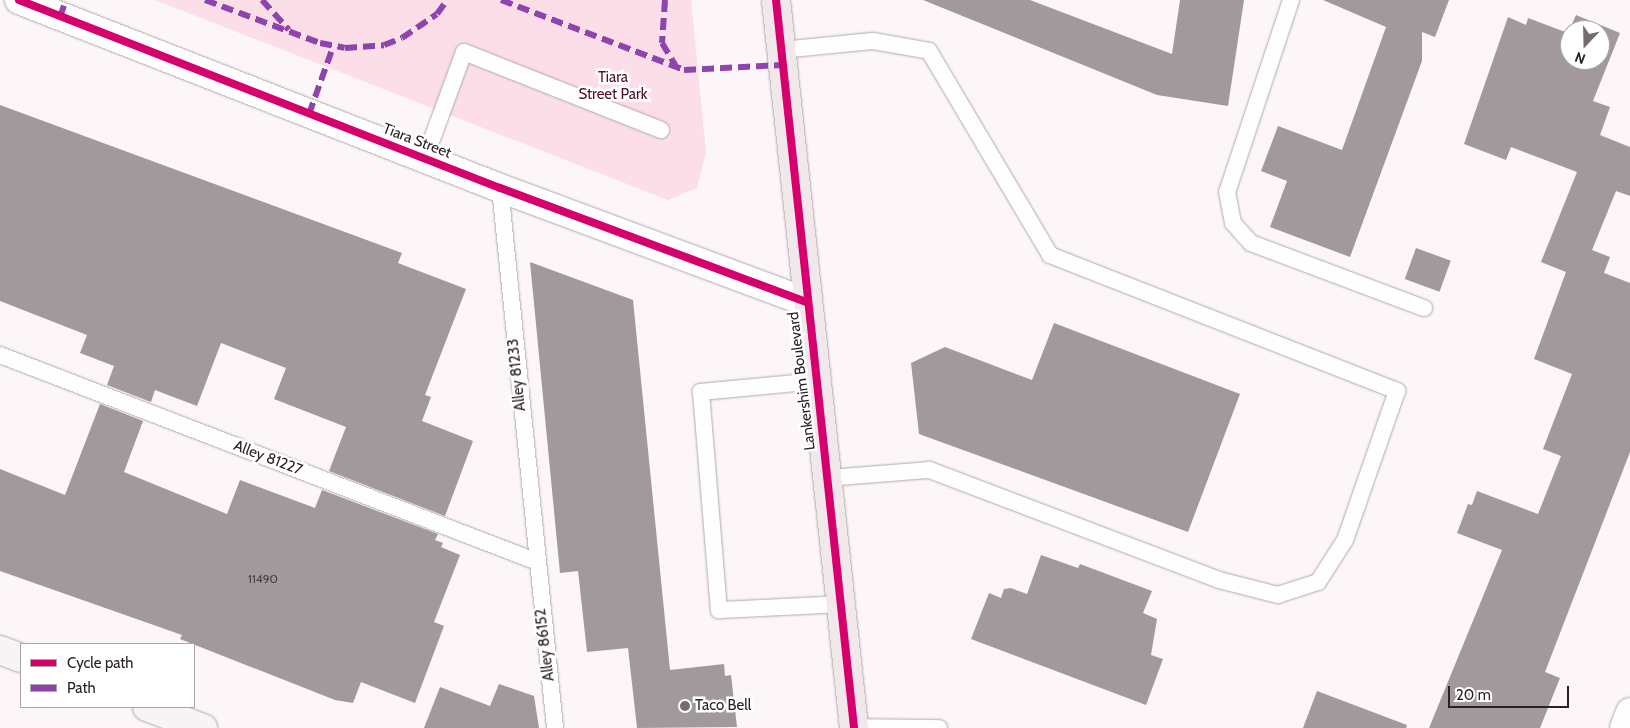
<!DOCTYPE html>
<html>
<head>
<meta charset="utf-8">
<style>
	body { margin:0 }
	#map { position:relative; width:1630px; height:728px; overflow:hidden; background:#fcf6f8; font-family:Cabin,sans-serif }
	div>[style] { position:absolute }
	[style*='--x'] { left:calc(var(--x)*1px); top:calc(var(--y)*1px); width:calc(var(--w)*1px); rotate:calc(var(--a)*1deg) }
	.green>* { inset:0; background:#fbdee8 }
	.building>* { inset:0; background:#a1999c; transform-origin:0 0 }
	.roads { filter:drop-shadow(0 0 1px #b1a9ac) drop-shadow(0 0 1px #b1a9ac) }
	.lane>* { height:16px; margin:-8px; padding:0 8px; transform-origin:8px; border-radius:8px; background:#fffefe }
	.street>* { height:28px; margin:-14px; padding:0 14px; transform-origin:14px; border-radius:14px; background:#fffefe }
	.secondary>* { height:28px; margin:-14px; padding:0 14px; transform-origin:14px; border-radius:14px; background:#f8f3f5 }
	.primary>* { height:28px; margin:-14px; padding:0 14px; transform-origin:14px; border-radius:14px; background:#f1e8ec }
	.quiet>* { height:6px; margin-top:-3px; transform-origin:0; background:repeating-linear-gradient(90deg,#8e44ad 0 12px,transparent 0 18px) }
	.cycleway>* { height:8px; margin:-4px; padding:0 4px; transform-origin:4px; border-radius:4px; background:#d6006c }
	.dots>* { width:14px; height:14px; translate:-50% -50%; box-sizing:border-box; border:2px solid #fff; border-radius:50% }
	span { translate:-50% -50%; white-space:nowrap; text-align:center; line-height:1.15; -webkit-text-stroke:5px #fff; paint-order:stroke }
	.number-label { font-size:12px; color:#483f43 }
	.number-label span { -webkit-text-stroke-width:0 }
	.park-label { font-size:15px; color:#520f31 }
	.street-label { font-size:15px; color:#2b2125 }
	.poi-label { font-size:15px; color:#2b2125 }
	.left { translate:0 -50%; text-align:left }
	.legend { position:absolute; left:20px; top:643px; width:175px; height:65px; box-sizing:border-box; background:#fff; border:1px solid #aaa6a8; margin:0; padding:6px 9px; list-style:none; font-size:15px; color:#2b2125 }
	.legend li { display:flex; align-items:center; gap:10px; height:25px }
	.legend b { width:25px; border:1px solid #aaa6a8 }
	.north { position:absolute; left:1560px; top:20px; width:50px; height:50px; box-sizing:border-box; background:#fff; border:1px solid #aaa6a8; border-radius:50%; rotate:201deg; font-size:14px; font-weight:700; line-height:20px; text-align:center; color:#2b2125 }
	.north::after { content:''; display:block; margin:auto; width:18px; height:22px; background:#746c6f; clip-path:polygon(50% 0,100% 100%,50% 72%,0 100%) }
	.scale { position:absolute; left:1448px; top:686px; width:121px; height:22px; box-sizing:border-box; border:2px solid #2b2125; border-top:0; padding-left:6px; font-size:15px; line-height:18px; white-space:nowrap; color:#2b2125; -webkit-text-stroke:4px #fff; paint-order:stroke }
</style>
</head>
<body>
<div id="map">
	<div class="green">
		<i style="clip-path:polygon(155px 0,691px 0,706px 153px,697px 188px,668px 200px)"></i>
	</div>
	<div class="building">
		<i style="clip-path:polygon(923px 0,1030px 0,1172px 54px,1180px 0,1244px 0,1228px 106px,1157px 95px)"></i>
		<i style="clip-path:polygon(1323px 0,1449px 0,1435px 37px,1422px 32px,1422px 61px,1350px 257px,1270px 227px,1287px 181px,1261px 171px,1278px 126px,1342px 150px,1386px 27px)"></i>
		<i style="clip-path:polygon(evenodd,1576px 15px,1620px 33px,1593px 101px,1610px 107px,1600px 135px,1630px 147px,1630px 196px,1616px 191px,1592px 250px,1610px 257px,1604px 273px,1630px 283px,1630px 452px,1545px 672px,1560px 678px,1540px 728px,1429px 728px,1502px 550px,1457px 533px,1468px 504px,1472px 505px,1477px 491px,1538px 514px,1561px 456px,1543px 449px,1572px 374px,1534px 359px,1566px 272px,1541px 262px,1577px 172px,1511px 147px,1506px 160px,1464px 144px,1508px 17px,1526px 25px,1528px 18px,1568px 33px,1576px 15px,1570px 30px,1600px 30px,1600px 60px,1570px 60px,1570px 30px)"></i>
		<i style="clip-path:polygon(0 105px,402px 253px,398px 263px,466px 289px,425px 395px,431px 397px,422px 421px,473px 441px,445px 516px,329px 471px,346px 427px,274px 399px,286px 368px,221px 343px,197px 406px,155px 390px,151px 402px,107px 385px,114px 366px,80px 353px,87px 335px,0 301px)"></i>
		<i style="left:1416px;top:248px;width:37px;height:33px;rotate:20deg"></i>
		<i style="clip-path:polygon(530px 262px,633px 300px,670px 670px,724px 664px,725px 676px,731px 675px,737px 727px,637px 728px,628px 648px,587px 652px,578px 571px,560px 573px)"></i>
		<i style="clip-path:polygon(1054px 323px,1240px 394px,1188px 532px,919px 434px,911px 363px,945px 347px,1032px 380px)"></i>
		<i style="clip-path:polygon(100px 404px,143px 421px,124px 472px,227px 514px,240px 480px,315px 508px,322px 490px,438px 534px,435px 540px,443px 543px,441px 547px,460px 555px,434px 622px,444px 626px,415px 703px,361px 682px,353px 703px,335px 700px,180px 639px,182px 635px,0 571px,0 469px,65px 495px)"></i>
		<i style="clip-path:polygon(1041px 555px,1078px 568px,1080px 564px,1152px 591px,1143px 613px,1157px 619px,1151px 655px,1163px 659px,1146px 705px,971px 639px,989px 593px,1001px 598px,1004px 589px,1011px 588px,1027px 594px)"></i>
		<i style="clip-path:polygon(499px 684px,534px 696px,539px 728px,424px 728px,440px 687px,490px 706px)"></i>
		<i style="clip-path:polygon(1317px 691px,1407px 725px,1406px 728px,1303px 728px)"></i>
	</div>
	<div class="roads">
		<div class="lane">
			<i style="--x:1291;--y:0;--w:202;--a:108.4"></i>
			<i style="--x:1227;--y:192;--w:32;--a:79"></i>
			<i style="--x:1233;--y:223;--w:27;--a:48"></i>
			<i style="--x:1251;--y:243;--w:185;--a:20.6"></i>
			<i style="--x:781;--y:50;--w:92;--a:-5.6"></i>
			<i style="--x:873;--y:41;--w:57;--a:10.1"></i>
			<i style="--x:929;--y:51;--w:237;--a:59.3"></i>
			<i style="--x:1050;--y:255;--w:373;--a:21.4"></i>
			<i style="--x:1397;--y:391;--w:158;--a:109.2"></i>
			<i style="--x:1345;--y:540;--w:50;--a:122.7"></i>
			<i style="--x:1318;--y:582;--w:42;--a:162"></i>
			<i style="--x:1278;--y:595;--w:61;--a:-165.7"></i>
			<i style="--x:1219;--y:580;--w:310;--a:-159.2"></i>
			<i style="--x:929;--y:470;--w:102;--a:175.5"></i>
			<i style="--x:425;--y:158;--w:113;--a:-69.8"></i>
			<i style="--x:464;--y:52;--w:212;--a:21.6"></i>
			<i style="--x:500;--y:188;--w:543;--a:84.18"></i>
			<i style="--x:0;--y:355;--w:573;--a:21.06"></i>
			<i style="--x:817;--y:381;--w:117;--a:174.6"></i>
			<i style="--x:701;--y:392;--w:219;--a:85.3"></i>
			<i style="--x:719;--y:610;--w:122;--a:-2.8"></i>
			<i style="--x:854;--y:727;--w:85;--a:0.7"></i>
		</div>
		<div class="street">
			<i style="--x:19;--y:0;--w:516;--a:21.35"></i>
			<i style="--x:500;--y:188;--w:327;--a:20.4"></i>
			<i style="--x:1624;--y:728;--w:17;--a:-69"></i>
		</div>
		<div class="secondary">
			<i style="--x:0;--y:650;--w:22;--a:21"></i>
			<i style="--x:147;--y:707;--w:60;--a:20.6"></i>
		</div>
		<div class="primary">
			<i style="--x:776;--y:0;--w:732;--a:83.88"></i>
		</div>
	</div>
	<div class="quiet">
		<i style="--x:205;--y:0;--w:123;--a:20.5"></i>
		<i style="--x:320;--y:43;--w:25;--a:11"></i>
		<i style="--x:345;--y:48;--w:39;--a:-4"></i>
		<i style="--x:384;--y:45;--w:19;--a:-21"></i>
		<i style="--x:402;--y:38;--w:42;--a:-34.4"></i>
		<i style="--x:437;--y:14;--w:17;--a:-54"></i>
		<i style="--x:262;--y:0;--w:40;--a:48"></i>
		<i style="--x:501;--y:0;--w:196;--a:20.9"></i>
		<i style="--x:684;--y:70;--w:98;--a:-2.9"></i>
		<i style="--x:665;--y:0;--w:43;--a:94"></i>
		<i style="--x:662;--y:43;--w:26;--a:59"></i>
		<i style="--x:60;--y:17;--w:18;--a:-71"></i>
		<i style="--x:309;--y:114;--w:71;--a:-70.3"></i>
	</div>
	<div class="cycleway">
		<i style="--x:19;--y:0;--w:516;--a:21.35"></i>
		<i style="--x:500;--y:188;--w:327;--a:20.4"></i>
		<i style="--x:776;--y:0;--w:732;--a:83.88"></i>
	</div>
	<div class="dots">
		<i style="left:685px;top:706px;background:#746c6f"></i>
	</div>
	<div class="number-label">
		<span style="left:263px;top:579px">11490</span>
	</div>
	<div class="park-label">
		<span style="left:613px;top:86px">Tiara<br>Street Park</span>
	</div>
	<div class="street-label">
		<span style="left:417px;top:141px;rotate:21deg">Tiara Street</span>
		<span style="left:517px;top:375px;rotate:-96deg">Alley 81233</span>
		<span style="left:802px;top:381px;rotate:-97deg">Lankershim Boulevard</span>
		<span style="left:268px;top:458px;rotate:21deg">Alley 81227</span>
		<span style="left:545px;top:645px;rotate:-97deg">Alley 86152</span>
	</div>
	<div class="poi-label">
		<span class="left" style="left:695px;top:706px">Taco Bell</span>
	</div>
	<ul class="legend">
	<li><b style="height:6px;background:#d6006c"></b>Cycle path</li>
	<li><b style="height:6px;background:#8e44ad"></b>Path</li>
	</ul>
	<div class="north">N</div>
	<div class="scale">20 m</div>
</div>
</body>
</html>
